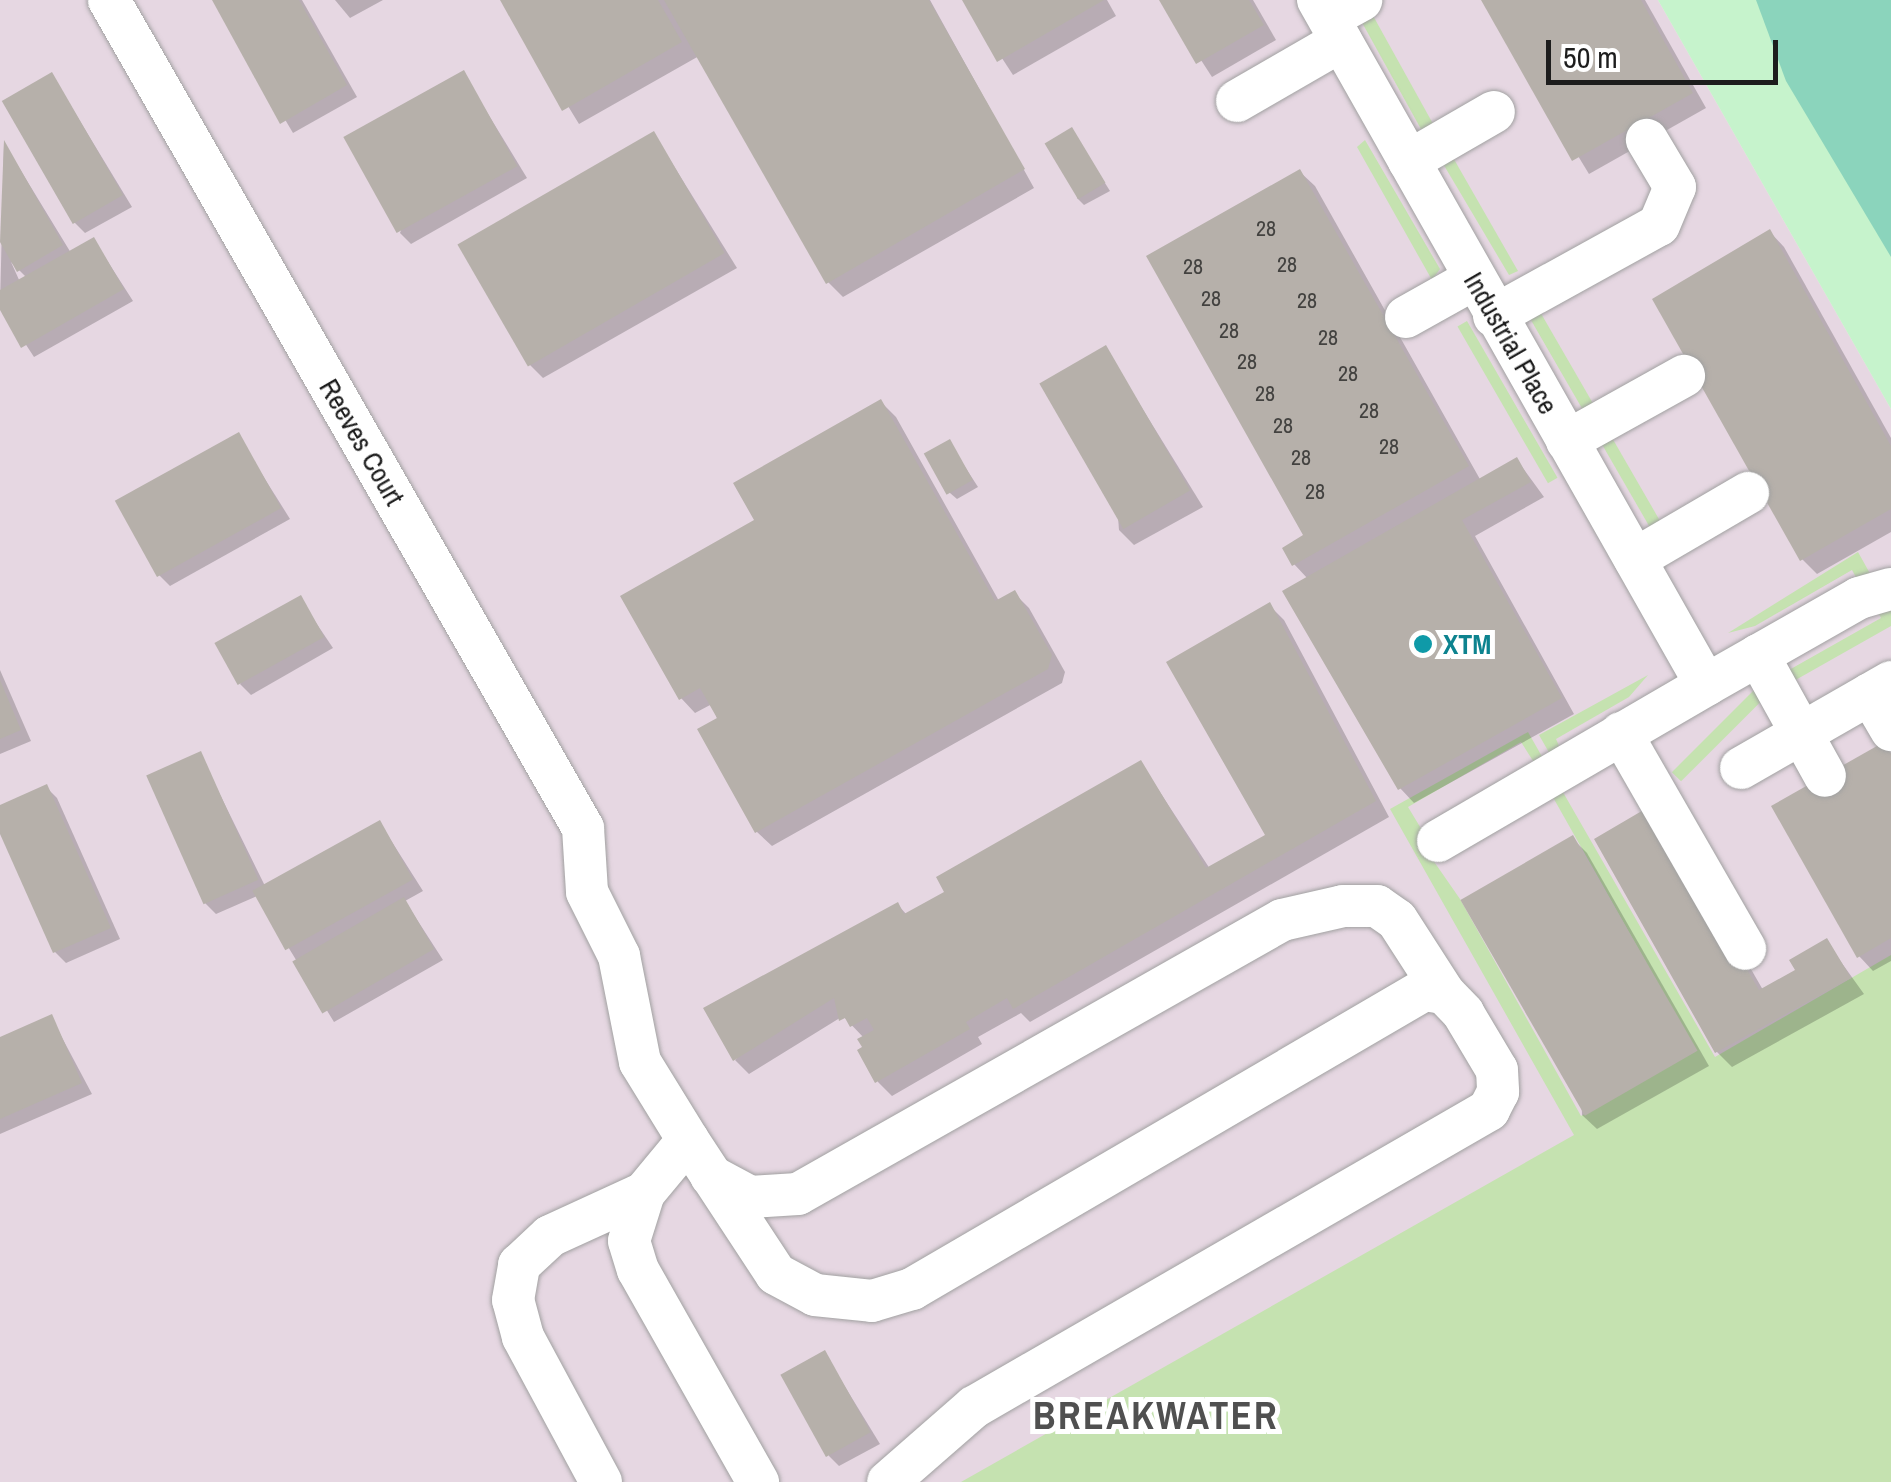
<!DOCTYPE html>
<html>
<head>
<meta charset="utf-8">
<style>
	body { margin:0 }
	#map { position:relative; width:1891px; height:1482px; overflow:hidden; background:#edebe4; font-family:"Archivo Narrow",sans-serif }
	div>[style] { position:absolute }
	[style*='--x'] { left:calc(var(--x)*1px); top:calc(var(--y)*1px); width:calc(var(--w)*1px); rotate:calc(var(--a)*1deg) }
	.industrial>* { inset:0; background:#e6d7e2 }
	.grass>* { inset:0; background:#c5e2b0; transform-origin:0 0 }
	.park>* { inset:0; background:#c6f3cc }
	.pitch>* { inset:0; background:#8bd4bc }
	.shadow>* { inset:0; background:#0003 }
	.building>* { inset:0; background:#b6b0aa; transform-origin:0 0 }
	.roads { filter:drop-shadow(0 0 2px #a1a1a1) drop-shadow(0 0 2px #a1a1a1) }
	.minor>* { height:42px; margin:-21px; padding:0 21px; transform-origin:21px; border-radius:21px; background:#fff }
	.dots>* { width:28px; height:28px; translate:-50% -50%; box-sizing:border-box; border:5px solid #fff; border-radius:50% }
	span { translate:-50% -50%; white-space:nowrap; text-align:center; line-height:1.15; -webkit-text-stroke:10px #fff; paint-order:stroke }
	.number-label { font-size:22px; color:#434240 }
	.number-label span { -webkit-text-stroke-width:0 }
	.street-label { font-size:28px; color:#1d1d1d }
	.culture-label { font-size:28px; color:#0d838f; font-weight:700 }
	.left { translate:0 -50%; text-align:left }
	.district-label { font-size:38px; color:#505050; font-weight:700; letter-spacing:2.5px }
	.scale { position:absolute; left:1546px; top:40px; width:232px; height:45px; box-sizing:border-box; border:5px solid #1d1d1d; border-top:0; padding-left:12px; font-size:30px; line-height:35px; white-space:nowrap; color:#1d1d1d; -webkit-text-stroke:8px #fff; paint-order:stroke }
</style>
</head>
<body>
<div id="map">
	<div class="industrial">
		<i style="clip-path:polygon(0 0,1658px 0,1891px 409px,1891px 1482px,0 1482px)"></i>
	</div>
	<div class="grass">
		<i style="left:1371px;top:12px;width:133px;height:13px;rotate:61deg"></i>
		<i style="clip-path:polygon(1365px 140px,1440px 269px,1432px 280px,1357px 147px)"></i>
		<i style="clip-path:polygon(1451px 154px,1518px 271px,1509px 275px,1442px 162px)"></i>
		<i style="left:1539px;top:310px;width:115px;height:12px;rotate:60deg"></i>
		<i style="left:1467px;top:321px;width:181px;height:11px;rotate:60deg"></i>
		<i style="left:1611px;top:436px;width:107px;height:12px;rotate:60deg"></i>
		<i style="clip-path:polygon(1858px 552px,1877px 586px,1862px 588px,1852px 570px,1755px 626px,1728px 633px)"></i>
		<i style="clip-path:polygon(1875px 606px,1891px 611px,1891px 626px,1792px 682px,1789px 670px,1881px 618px)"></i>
		<i style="clip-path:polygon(1648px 675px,1629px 697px,1556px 739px,1560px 748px,1551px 756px,1539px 735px)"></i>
		<i style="left:1756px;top:688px;width:13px;height:119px;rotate:45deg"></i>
		<i style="clip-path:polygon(1528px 732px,1544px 760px,1535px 764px,1521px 742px,1408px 807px,1425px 835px,1419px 840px,1460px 899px,1581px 1116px,1696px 1051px,1550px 792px,1560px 787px,1715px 1057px,1891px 955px,1891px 1482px,961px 1482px,1574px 1135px,1390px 809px)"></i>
	</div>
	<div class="park">
		<i style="clip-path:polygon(1658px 0,1891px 0,1891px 409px)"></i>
	</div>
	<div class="pitch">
		<i style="clip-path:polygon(1756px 0,1891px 0,1891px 257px,1786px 81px)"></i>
	</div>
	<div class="shadow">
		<i style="clip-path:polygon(214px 0,302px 0,357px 97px,293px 133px)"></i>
		<i style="clip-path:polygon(335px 0,383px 0,350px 18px)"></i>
		<i style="clip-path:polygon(503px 0,930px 0,1034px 188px,843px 297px,828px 282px,699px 56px,579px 124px)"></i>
		<i style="clip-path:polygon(964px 0,1107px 0,1116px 16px,1013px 75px)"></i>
		<i style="clip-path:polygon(1162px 0,1253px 0,1276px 40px,1212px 77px)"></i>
		<i style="clip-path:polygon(1483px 0,1645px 0,1706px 108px,1589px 174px)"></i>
		<i style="clip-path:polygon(463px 73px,527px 178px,411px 244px,400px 233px)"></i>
		<i style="clip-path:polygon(52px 75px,132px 207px,85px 233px,74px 222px)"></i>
		<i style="clip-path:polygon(1072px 130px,1110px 191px,1084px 205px,1077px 198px)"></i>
		<i style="clip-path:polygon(654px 134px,737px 268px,543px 378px,529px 364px)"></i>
		<i style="clip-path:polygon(evenodd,4px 143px,71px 253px,94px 240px,133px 301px,34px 357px,0 305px,4px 143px,11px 262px,27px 278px,20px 282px,11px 262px)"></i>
		<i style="clip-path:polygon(1300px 172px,1315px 186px,1481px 481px,1517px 460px,1544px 497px,1475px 536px,1574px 714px,1414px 803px,1400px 788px,1308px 579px,1294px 564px,1307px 536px)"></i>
		<i style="clip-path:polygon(1770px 232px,1784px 247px,1891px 438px,1891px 532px,1817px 574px,1802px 559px)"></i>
		<i style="clip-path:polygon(1105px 348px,1203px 507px,1134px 545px,1119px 530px)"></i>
		<i style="clip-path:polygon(881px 402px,896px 417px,999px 601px,1014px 593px,1029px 608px,1065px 672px,1062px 683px,772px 846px,757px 832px,712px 704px,695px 713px,681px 698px,757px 521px)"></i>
		<i style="clip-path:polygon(238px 436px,290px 519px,170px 586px,159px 575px)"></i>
		<i style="clip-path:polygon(949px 442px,978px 487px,957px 499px,950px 493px)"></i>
		<i style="clip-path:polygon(300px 599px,333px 648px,251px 695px,240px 684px)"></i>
		<i style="clip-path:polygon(1269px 605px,1284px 620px,1389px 817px,1030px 1022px,1021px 1013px,978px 1037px,982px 1044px,892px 1096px,878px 1082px,864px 1038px,843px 1016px,749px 1074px,735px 1060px,898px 905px,907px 915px,948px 893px,1141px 763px,1210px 869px,1268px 836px)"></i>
		<i style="clip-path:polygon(0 670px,31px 741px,0 754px)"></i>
		<i style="clip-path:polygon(1884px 746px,1891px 753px,1891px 961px,1873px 971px,1859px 956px)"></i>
		<i style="clip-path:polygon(200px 754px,266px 888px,380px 823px,423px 891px,405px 901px,443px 960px,334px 1022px,257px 896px,216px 914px,205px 903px)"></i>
		<i style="clip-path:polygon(46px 787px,57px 798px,120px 939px,66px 963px,55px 952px,0 827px,0 808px)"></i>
		<i style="clip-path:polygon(1667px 823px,1763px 990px,1799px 971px,1826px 941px,1864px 994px,1732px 1067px,1717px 1052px)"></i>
		<i style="clip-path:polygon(1572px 838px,1587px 853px,1709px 1066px,1597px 1129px,1582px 1115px)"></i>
		<i style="clip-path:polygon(51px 1017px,92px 1094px,0 1134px,0 1039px)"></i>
		<i style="clip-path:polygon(825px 1354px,880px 1444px,839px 1466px,829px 1456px)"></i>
	</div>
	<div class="building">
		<i style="clip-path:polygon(212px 0,299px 0,347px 85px,280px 124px)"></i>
		<i style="clip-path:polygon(500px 0,658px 0,682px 42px,562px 111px)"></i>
		<i style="clip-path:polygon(664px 0,929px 0,1025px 169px,826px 284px)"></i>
		<i style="clip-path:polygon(962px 0,1104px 0,997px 62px)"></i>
		<i style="clip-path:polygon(1159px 0,1249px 0,1264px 25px,1196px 64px)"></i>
		<i style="clip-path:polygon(1481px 0,1641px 0,1693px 93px,1572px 161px)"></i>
		<i style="left:464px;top:70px;width:110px;height:138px;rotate:61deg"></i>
		<i style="left:52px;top:72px;width:142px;height:58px;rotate:60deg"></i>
		<i style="left:1072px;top:127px;width:65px;height:32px;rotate:59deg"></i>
		<i style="left:654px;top:131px;width:141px;height:227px;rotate:60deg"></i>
		<i style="clip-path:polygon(4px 140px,63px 245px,17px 272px,0 242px)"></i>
		<i style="clip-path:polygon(1300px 169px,1469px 466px,1292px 566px,1282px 548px,1303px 535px,1146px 256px)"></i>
		<i style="clip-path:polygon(1770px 229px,1891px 446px,1891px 509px,1800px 561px,1652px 299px)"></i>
		<i style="clip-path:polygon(94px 237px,124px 289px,21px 348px,0 310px,0 290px)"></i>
		<i style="left:1106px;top:345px;width:168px;height:77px;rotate:60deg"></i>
		<i style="clip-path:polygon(881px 399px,995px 601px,1015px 590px,1052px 655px,1048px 669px,755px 833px,697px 729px,717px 718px,700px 688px,679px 700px,620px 596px,754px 520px,733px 483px)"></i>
		<i style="left:239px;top:432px;width:87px;height:142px;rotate:61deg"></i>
		<i style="left:950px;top:439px;width:47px;height:30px;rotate:61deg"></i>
		<i style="clip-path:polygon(1517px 457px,1531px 482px,1462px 520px,1562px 698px,1398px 790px,1282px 591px)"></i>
		<i style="left:301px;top:595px;width:48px;height:99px;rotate:61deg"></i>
		<i style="clip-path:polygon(1270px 602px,1376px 801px,1013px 1009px,1007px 998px,966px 1022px,970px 1029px,875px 1083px,857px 1050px,862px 1047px,857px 1039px,874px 1030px,867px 1018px,850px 1027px,845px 1018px,839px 1021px,834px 998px,733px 1061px,703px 1008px,898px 902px,904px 914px,944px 892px,936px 877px,1141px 760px,1206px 868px,1265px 835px,1166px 662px)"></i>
		<i style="clip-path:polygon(0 680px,21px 730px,0 739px)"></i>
		<i style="clip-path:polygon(1884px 742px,1891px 754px,1891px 938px,1857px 958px,1771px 806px)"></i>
		<i style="left:201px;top:751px;width:141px;height:60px;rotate:66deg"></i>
		<i style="clip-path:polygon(47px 784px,111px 928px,53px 953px,0 834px,0 805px)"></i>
		<i style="clip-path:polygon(1652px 805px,1759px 990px,1795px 970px,1789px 960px,1827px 938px,1851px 978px,1715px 1053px,1594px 839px)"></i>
		<i style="left:380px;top:820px;width:68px;height:146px;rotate:61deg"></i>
		<i style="left:1573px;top:835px;width:249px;height:130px;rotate:60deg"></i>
		<i style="left:404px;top:897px;width:60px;height:129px;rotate:60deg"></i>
		<i style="clip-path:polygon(52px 1014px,82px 1083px,0 1119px,0 1037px)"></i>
		<i style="left:825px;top:1350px;width:94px;height:51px;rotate:61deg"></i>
	</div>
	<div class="roads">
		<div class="minor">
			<i style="--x:109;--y:0;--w:954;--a:60.21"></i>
			<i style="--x:583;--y:828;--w:64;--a:86.4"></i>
			<i style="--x:587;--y:892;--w:72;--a:63.4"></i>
			<i style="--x:619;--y:956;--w:108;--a:78.8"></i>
			<i style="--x:640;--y:1062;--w:92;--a:58.4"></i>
			<i style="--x:688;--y:1140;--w:69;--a:129.7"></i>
			<i style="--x:644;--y:1193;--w:50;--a:107.4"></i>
			<i style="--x:629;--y:1241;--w:30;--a:73"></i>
			<i style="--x:638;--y:1270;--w:244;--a:60.5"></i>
			<i style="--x:1318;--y:0;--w:787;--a:60.47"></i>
			<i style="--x:1706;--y:685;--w:176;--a:-29.6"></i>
			<i style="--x:1859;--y:598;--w:33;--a:-16"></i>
			<i style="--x:1329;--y:18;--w:37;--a:-29"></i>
			<i style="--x:1237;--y:101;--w:120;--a:-30"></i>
			<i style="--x:1409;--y:161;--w:98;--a:-30"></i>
			<i style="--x:1494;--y:316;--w:188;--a:-28.9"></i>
			<i style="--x:1659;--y:225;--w:41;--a:-67.2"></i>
			<i style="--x:1675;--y:187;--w:55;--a:-120.8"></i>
			<i style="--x:1406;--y:317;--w:78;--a:-29.2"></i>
			<i style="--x:1567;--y:441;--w:134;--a:-29.1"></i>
			<i style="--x:1635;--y:559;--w:131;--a:-30.3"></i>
			<i style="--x:1758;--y:655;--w:138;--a:61"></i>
			<i style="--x:1870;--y:694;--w:42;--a:59.7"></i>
			<i style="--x:1621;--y:733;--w:249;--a:60.1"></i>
			<i style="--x:1741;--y:768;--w:173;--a:-29.8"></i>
			<i style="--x:1438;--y:841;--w:310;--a:-30.2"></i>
			<i style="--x:688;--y:1140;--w:160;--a:56.7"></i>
			<i style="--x:776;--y:1274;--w:44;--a:28.3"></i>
			<i style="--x:815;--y:1295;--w:57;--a:6"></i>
			<i style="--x:872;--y:1301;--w:42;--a:-16.7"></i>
			<i style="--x:912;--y:1289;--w:593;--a:-30.28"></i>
			<i style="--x:1424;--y:990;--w:20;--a:9"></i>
			<i style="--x:1444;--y:993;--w:28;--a:46"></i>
			<i style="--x:1463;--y:1013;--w:66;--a:59.2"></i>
			<i style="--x:1497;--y:1070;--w:22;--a:87"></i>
			<i style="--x:1498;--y:1092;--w:20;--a:117"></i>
			<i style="--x:1489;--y:1110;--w:595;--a:150.03"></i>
			<i style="--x:974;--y:1407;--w:114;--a:138.9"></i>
			<i style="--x:711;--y:1176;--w:44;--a:28.3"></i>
			<i style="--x:750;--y:1197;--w:48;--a:-3.6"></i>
			<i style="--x:798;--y:1194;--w:556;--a:-29.51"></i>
			<i style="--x:1282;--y:920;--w:63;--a:-12.9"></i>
			<i style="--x:1343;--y:906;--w:34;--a:0"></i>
			<i style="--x:1377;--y:906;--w:24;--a:35"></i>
			<i style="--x:1397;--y:920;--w:87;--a:57.2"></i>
			<i style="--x:601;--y:1482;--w:165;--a:-118.3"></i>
			<i style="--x:523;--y:1337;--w:38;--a:-105"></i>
			<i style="--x:513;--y:1300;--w:36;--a:-80"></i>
			<i style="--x:519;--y:1265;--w:42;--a:-43.1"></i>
			<i style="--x:550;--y:1236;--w:103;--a:-24.6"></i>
		</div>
	</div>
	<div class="dots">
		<i style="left:1423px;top:644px;background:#0f9aa8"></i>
	</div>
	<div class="number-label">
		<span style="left:1266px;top:229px">28</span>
		<span style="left:1287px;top:265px">28</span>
		<span style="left:1193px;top:267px">28</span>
		<span style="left:1211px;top:299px">28</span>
		<span style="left:1307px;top:301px">28</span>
		<span style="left:1229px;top:331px">28</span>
		<span style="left:1328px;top:338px">28</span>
		<span style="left:1247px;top:362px">28</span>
		<span style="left:1348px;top:374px">28</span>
		<span style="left:1265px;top:394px">28</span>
		<span style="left:1369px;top:411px">28</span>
		<span style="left:1283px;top:426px">28</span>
		<span style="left:1389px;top:447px">28</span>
		<span style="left:1301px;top:458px">28</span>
		<span style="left:1315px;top:492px">28</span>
	</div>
	<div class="street-label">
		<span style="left:1511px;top:343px;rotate:60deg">Industrial Place</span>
		<span style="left:362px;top:442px;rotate:60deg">Reeves Court</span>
	</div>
	<div class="culture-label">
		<span class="left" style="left:1443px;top:644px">XTM</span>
	</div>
	<div class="district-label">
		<span style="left:1156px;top:1416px">BREAKWATER</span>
	</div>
	<div class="scale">50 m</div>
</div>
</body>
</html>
